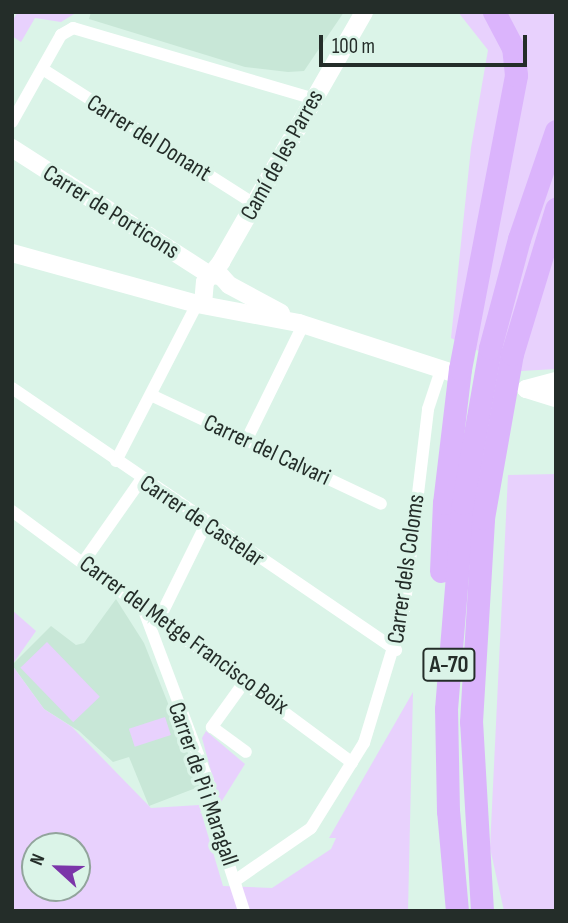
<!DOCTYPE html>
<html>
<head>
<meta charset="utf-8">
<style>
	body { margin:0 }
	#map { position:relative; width:568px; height:923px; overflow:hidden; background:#dbf4e8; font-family:"Sofia Sans Condensed",sans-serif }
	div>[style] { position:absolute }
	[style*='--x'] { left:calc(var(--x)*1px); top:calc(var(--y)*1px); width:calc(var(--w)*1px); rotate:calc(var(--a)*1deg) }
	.built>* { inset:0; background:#c8e7d7 }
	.green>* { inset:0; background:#e8d1fd; transform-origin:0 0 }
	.street>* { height:12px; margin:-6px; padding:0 6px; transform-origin:6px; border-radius:6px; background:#fff }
	.secondary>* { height:18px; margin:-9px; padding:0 9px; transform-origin:9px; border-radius:9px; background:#fff }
	.highway>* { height:23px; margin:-11.5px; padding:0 11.5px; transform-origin:11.5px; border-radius:11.5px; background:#dbb4fc }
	span { translate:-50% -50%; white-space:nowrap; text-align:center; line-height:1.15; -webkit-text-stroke:7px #dbf4e8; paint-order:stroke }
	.shield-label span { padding:2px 5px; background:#dbf4e8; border:2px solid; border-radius:5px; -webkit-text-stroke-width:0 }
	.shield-label { font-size:23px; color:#242d29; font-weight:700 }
	.street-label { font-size:24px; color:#242d29 }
	.frame { position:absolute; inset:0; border:14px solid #242d29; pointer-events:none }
	.north { position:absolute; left:21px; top:832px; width:70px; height:70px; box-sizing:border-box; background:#dbf4e8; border:2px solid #92a49c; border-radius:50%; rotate:292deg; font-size:19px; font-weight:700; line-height:28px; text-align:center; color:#242d29 }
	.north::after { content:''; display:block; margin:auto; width:24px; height:32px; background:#7b35a9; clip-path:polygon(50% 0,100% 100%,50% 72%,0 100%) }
	.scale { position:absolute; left:319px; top:35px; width:208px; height:32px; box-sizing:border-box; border:4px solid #242d29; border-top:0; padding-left:9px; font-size:21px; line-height:24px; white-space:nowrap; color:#242d29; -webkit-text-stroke:5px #dbf4e8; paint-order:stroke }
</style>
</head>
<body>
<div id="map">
	<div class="built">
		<i style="clip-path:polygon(91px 12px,344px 12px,304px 71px,288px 72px,245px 67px,89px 19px)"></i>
		<i style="clip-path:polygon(116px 599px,144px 643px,201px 786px,149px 806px,129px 757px,113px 762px,79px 731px,44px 709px,12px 665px,51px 626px,76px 645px,84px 643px)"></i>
	</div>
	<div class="green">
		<i style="clip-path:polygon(18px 12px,73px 12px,74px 14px,61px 22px,35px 18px,21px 42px,12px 36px,12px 21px)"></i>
		<i style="clip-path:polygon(458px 12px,556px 12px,556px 369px,521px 371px,451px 338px,471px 148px,488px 50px)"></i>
		<i style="clip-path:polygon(556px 474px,556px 911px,504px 911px,490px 848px,508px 475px)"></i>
		<i style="clip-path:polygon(evenodd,12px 610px,36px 631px,12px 665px,44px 709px,72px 727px,151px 808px,199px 805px,223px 886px,272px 888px,331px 849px,336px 838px,329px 838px,413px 692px,408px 911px,12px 911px,12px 610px,35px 846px,77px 846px,77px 888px,35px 888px,35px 846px)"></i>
		<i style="left:47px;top:642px;width:76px;height:37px;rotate:46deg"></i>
		<i style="left:165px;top:717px;width:19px;height:38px;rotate:72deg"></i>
		<i style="clip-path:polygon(206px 731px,245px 764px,220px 804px,202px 738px)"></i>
	</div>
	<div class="street">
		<i style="--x:44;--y:70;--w:249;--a:32.5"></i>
		<i style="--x:12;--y:122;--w:100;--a:-60.6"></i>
		<i style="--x:61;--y:35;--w:14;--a:-30"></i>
		<i style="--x:73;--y:28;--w:251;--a:16.4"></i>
		<i style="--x:12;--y:388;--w:465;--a:34.3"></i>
		<i style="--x:153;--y:396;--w:252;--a:25.3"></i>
		<i style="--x:246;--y:441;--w:129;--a:-63.8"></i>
		<i style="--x:116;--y:461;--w:177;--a:-62.7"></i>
		<i style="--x:12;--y:511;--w:423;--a:36.5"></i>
		<i style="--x:84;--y:561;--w:99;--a:-54.9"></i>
		<i style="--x:143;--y:608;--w:185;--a:69.4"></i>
		<i style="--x:208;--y:781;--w:51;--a:78.7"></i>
		<i style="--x:218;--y:831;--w:84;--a:72"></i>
		<i style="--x:164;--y:609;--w:95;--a:-63.7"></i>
		<i style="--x:245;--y:681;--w:57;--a:125.7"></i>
		<i style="--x:212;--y:727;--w:42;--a:36.3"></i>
		<i style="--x:236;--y:880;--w:91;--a:-34.7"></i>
		<i style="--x:311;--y:828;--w:100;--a:-58.1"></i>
		<i style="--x:364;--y:743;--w:138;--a:-73.1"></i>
		<i style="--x:404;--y:611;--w:203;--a:-83.2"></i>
		<i style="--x:428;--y:409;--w:41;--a:-71.6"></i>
	</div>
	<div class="secondary">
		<i style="--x:12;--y:148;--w:235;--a:32.7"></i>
		<i style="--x:12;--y:253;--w:192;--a:15.4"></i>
		<i style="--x:197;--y:304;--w:104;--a:10.6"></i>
		<i style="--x:299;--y:323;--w:162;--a:18"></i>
		<i style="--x:210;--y:275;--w:11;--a:5"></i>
		<i style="--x:221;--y:276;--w:12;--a:48"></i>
		<i style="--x:229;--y:285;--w:59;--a:28.3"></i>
		<i style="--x:203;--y:304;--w:22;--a:-85"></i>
		<i style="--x:205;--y:282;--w:26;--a:-51"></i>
		<i style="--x:221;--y:262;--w:288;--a:-60.2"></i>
		<i style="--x:526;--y:389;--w:31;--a:17"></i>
		<i style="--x:526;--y:389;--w:31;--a:-15"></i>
	</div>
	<div class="highway">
		<i style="--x:441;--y:571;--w:68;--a:-87.5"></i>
		<i style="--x:444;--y:503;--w:135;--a:-83.2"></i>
		<i style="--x:460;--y:369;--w:299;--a:-79.2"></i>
		<i style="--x:516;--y:75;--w:27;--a:-96"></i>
		<i style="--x:513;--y:48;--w:41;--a:-117.8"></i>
		<i style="--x:457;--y:911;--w:100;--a:-95.1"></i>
		<i style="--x:448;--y:811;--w:102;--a:-91.1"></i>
		<i style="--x:446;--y:709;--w:207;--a:-85.3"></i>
		<i style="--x:463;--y:503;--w:157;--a:-80.1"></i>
		<i style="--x:490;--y:348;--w:113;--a:-75.1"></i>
		<i style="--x:519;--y:239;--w:114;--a:-71.1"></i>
		<i style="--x:482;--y:911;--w:189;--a:-93.3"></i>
		<i style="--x:471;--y:722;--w:204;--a:-86.6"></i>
		<i style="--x:483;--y:518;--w:167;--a:-80"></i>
		<i style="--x:512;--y:354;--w:152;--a:-73.1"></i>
	</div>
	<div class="shield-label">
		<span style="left:449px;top:665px">A-70</span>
	</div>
	<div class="street-label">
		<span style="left:149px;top:138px;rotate:32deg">Carrer del Donant</span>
		<span style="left:282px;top:155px;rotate:-61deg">Camí de les Parres</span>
		<span style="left:111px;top:212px;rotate:32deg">Carrer de Porticons</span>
		<span style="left:267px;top:450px;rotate:25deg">Carrer del Calvari</span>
		<span style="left:202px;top:521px;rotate:34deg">Carrer de Castelar</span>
		<span style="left:406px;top:569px;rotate:-82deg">Carrer dels Coloms</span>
		<span style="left:184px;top:635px;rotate:36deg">Carrer del Metge Francisco Boix</span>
		<span style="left:203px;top:784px;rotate:71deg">Carrer de Pi i Maragall</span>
	</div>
	<div class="frame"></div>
	<div class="north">N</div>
	<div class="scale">100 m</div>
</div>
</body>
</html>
